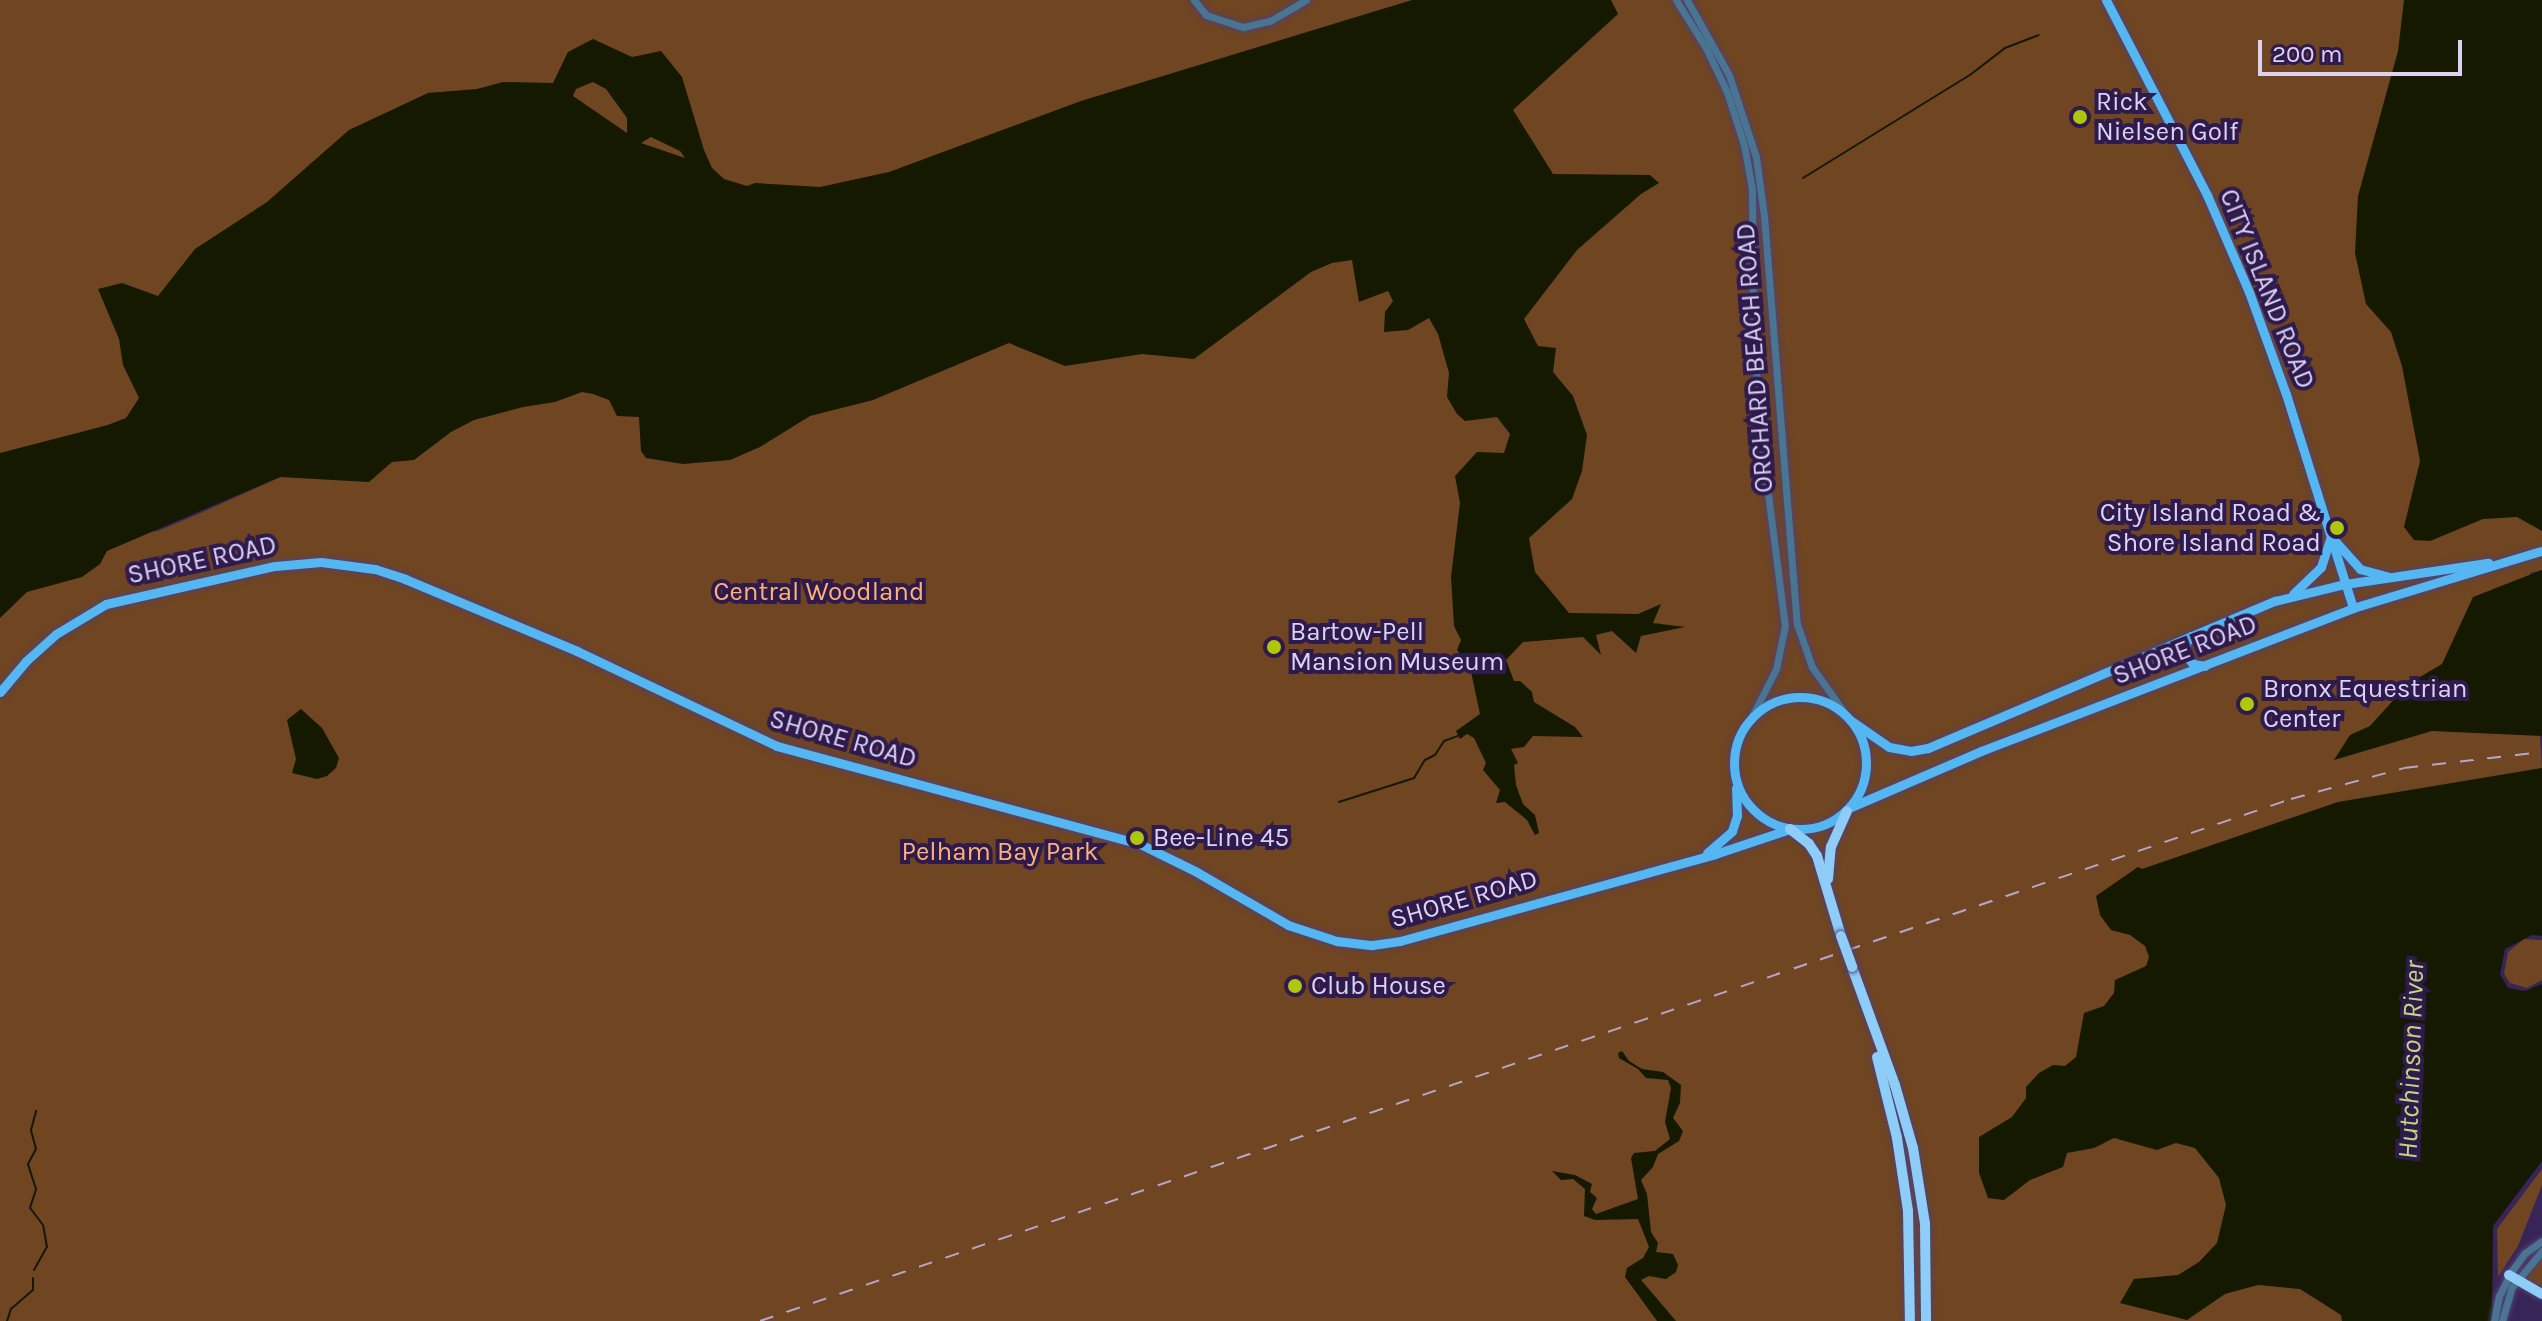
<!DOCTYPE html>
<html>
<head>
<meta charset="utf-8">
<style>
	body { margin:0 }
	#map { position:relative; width:2542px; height:1321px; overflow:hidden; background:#382558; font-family:Karla,sans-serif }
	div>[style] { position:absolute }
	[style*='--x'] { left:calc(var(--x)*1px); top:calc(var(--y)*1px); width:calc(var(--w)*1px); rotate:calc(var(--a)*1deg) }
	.green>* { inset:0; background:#704521 }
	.water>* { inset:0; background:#141900 }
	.stream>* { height:2px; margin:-1px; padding:0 1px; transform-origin:1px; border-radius:1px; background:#141900 }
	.roads { filter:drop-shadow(0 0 2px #524171) drop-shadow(0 0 2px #524171) }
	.minor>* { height:7px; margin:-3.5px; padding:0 3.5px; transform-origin:3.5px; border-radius:3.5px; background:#497592 }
	.major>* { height:9px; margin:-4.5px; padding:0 4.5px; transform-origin:4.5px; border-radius:4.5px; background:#55b7f2 }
	.major>.ring { margin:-4.5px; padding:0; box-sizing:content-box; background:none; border:9px solid #55b7f2; border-radius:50% }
	.highway>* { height:10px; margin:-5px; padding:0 5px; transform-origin:5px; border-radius:5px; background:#8dcdf7 }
	.rail>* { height:2px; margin-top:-1px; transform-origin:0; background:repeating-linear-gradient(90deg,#b3a7cc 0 14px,transparent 0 28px) }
	.bridges { filter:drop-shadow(0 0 2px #524171) drop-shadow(0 0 2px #524171) }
	.highway-bridge>* { height:10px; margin:-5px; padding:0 5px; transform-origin:5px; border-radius:5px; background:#8dcdf7 }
	.dots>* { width:22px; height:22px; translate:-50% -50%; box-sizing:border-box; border:4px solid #2e1a4d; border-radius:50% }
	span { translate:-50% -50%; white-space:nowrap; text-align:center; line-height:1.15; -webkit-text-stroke:8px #2e1a4d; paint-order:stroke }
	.poi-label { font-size:26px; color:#dcd3f3 }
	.left { translate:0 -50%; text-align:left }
	.right { translate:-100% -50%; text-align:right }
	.street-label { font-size:26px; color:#dcd3f3 }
	.park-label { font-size:26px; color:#feb276 }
	.water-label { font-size:28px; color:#c4d67b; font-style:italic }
	.scale { position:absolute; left:2258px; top:40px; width:204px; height:36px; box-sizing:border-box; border:4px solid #dcd3f3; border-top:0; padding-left:10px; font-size:24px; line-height:28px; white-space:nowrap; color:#dcd3f3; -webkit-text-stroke:6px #2e1a4d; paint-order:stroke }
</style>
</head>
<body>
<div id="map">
	<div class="green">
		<i style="clip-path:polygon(0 0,2431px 0,2542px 497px,2542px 570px,2530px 573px,2542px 768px,2527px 771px,2366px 1321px,0 1321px,0 568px,97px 535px,158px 531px,196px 515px,1078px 118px,186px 395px,108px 425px,0 460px)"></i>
		<i style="clip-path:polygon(2524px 939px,2542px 940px,2542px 980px,2527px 988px,2510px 983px,2504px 974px,2508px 952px)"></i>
		<i style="clip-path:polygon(2542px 1169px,2542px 1185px,2518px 1246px,2498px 1277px,2497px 1229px)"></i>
		<i style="clip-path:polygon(2542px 1258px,2542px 1287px,2527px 1280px,2526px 1275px)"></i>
	</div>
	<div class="water">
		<i style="clip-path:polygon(evenodd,1412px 0,1611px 0,1618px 14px,1513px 110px,1553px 174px,1650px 175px,1659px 183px,1641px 194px,1577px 250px,1524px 319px,1538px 346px,1556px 348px,1553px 372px,1573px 396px,1587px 435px,1582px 471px,1572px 499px,1529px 538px,1535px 572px,1569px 613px,1638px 614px,1661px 604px,1653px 623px,1685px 627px,1641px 636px,1636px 653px,1612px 631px,1596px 635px,1601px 655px,1583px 637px,1523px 642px,1506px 660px,1514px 681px,1520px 681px,1532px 692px,1534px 702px,1575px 727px,1583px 737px,1533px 736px,1524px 747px,1511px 749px,1518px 763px,1514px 765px,1516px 785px,1523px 804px,1535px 815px,1539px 833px,1535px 835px,1527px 820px,1505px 802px,1496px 803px,1500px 790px,1483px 770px,1486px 763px,1474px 738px,1467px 734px,1460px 739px,1456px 731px,1480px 714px,1470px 667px,1457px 650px,1461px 640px,1454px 626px,1451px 577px,1460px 503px,1455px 476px,1477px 452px,1504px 453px,1510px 434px,1497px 417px,1465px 421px,1457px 414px,1447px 397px,1449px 373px,1438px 334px,1429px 318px,1408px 330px,1384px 332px,1385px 312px,1393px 301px,1388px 291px,1359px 302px,1352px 260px,1332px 263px,1311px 272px,1194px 359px,1142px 354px,1065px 366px,1009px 343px,873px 400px,810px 416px,760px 447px,730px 460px,683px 464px,646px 458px,641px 451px,639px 417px,617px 416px,609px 400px,593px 394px,582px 392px,555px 402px,523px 407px,474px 420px,451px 432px,414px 460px,392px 462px,369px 482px,280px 477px,107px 551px,100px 564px,82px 577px,27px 592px,0 618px,0 453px,108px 425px,126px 418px,139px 398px,123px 365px,119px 339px,98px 289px,122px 283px,158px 296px,195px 249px,267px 202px,349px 130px,428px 93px,477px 89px,503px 82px,553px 83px,568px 52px,593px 39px,632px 57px,661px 51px,682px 77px,704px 150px,712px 168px,724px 179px,747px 186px,755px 183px,820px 187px,889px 172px,1081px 101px,1412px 0,593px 82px,606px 89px,627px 118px,627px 133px,573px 96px,576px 89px,593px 82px,1412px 0,651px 137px,680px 151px,685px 158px,641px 143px,651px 137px)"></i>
		<i style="clip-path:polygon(2404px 0,2542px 0,2542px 531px,2517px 517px,2483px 519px,2430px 541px,2414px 540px,2404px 527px,2420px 461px,2402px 366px,2391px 332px,2366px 304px,2355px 253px,2358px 196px,2398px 51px)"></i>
		<i style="clip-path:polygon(2542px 570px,2542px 736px,2432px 731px,2334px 760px,2350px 735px,2370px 726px,2408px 684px,2442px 664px,2473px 597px)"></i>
		<i style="clip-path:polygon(301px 709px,322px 728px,339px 758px,336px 768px,327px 776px,317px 779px,292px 773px,296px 759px,287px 720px)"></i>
		<i style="clip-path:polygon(2542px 768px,2542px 936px,2532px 935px,2505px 949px,2500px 974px,2508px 988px,2525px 991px,2542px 984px,2542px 1161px,2493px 1226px,2492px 1321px,2342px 1321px,2341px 1315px,2300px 1289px,2258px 1285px,2225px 1294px,2187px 1320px,2120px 1303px,2134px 1279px,2178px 1275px,2199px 1262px,2217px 1243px,2226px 1205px,2219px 1178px,2195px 1148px,2176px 1143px,2157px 1150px,2114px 1138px,2094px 1148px,2067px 1153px,2063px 1167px,2030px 1180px,2004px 1200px,1988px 1198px,1979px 1173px,1979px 1137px,2012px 1117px,2026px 1098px,2026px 1087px,2039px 1073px,2053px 1065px,2065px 1066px,2076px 1057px,2084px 1013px,2104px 1006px,2114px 993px,2115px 980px,2146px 966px,2149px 957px,2145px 946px,2130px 935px,2111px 930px,2100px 915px,2096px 896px,2138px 867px,2142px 869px,2338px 802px)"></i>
		<i style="clip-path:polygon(1622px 1051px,1629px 1061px,1642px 1069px,1663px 1072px,1681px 1085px,1680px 1103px,1673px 1118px,1683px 1131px,1679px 1141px,1658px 1154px,1653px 1167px,1641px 1180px,1647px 1194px,1651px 1232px,1658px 1243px,1656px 1252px,1673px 1254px,1678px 1265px,1676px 1272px,1666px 1279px,1649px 1276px,1641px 1280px,1676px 1321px,1657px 1321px,1625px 1277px,1627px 1268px,1643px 1258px,1649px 1247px,1638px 1219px,1595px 1220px,1584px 1216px,1585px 1189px,1573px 1179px,1561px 1180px,1552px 1171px,1575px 1175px,1592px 1184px,1590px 1192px,1597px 1198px,1592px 1209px,1596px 1214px,1638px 1199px,1631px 1158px,1634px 1153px,1655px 1151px,1670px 1139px,1665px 1122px,1671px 1088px,1668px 1080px,1646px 1078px,1638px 1069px,1619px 1058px,1618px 1053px)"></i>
	</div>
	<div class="stream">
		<i style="--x:1803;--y:178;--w:196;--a:-31.7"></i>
		<i style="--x:1970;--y:75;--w:44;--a:-37.6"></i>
		<i style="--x:2005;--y:48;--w:36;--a:-21"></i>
		<i style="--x:1339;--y:802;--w:79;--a:-17.7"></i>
		<i style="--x:1414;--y:778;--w:21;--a:-59"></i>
		<i style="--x:1425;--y:760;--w:11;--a:-27"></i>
		<i style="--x:1435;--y:755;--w:17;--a:-57"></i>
		<i style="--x:1444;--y:741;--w:15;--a:-20"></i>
		<i style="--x:34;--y:1270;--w:26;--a:-61"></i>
		<i style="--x:47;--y:1247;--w:22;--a:-100"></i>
		<i style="--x:43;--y:1225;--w:21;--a:-127"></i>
		<i style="--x:30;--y:1208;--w:20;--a:-72"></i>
		<i style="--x:36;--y:1189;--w:26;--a:-108"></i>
		<i style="--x:28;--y:1164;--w:17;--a:-62"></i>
		<i style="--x:36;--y:1149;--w:20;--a:-105"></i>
		<i style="--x:31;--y:1130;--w:20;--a:-75"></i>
		<i style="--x:7;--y:1321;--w:13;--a:-72"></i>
		<i style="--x:11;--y:1309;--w:29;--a:-41"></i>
		<i style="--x:33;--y:1290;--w:12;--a:-90"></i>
	</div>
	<div class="roads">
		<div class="minor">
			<i style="--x:1194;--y:0;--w:19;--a:51"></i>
			<i style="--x:1206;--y:15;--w:39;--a:18"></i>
			<i style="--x:1243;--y:27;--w:28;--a:-13"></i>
			<i style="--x:1270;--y:21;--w:42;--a:-30.3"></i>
			<i style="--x:1676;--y:0;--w:57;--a:58"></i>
			<i style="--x:1706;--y:48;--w:49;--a:64.5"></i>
			<i style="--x:1727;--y:92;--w:56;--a:72.2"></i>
			<i style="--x:1744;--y:145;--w:45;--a:79.7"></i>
			<i style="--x:1752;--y:189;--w:145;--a:89.6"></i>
			<i style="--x:1753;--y:334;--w:113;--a:85.4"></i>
			<i style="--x:1762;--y:447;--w:180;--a:82.7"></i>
			<i style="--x:1785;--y:626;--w:44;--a:101.8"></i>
			<i style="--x:1776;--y:669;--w:55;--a:117"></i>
			<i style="--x:1687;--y:0;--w:86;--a:60.8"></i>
			<i style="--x:1729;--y:75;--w:86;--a:71.8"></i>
			<i style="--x:1756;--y:157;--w:60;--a:82.3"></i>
			<i style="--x:1764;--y:216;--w:409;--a:85.4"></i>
			<i style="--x:1797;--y:624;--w:46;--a:70.8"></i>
			<i style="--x:1812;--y:667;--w:59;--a:54.7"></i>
			<i style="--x:2494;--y:1321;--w:25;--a:-79"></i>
			<i style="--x:2499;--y:1296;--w:27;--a:-63"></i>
			<i style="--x:2511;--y:1272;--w:24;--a:-54"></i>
			<i style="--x:2525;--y:1253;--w:21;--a:-35"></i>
			<i style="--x:2502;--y:1321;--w:35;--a:-74"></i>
			<i style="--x:2512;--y:1287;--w:47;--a:-50.2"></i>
		</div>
		<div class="major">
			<i style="--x:2106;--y:0;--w:220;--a:62.6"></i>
			<i style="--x:2207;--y:195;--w:106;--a:66.6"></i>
			<i style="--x:2249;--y:292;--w:109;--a:70.1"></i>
			<i style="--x:2286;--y:394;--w:224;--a:72.6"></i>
			<i style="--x:2335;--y:541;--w:38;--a:48"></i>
			<i style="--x:2360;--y:569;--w:28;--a:15"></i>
			<i style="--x:2293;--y:594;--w:39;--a:-44"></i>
			<i style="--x:2321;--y:567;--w:29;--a:-72"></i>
			<i style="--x:2191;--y:636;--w:10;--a:127"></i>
			<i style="--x:2185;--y:644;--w:13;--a:81"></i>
			<i style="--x:2187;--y:657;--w:9;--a:49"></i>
			<i style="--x:2193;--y:664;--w:12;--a:9"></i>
			<i style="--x:0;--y:692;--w:40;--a:-50"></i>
			<i style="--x:26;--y:661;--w:40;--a:-42"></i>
			<i style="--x:56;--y:634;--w:58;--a:-31"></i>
			<i style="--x:106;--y:604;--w:173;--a:-12.7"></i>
			<i style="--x:275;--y:566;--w:46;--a:-5"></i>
			<i style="--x:321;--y:562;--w:54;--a:7.4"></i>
			<i style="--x:375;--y:569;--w:32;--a:18"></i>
			<i style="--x:405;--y:579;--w:186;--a:22.7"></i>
			<i style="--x:577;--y:651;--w:221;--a:25.4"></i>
			<i style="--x:777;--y:746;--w:376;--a:15.1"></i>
			<i style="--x:1140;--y:844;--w:61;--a:26.1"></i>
			<i style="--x:1195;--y:871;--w:108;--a:30.1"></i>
			<i style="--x:1288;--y:925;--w:52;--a:18.1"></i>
			<i style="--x:1337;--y:941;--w:35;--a:7"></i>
			<i style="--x:1372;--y:945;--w:28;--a:-8"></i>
			<i style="--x:1400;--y:941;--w:327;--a:-15.4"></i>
			<i style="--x:1715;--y:854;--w:79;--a:-18.4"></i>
			<i class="ring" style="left:1734px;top:697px;width:123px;height:123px"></i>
			<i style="--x:1850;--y:720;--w:47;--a:34.7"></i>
			<i style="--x:1889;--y:747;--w:22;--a:10"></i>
			<i style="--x:1911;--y:751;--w:17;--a:-10"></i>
			<i style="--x:1928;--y:748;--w:377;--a:-23"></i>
			<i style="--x:2275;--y:601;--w:72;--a:-13.7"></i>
			<i style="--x:2345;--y:584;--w:145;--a:-8.4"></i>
			<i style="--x:1851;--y:807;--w:142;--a:-23.3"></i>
			<i style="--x:1981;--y:751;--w:399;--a:-21"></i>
			<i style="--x:2353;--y:608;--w:196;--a:-16.9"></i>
			<i style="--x:1707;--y:853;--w:33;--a:-41"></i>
			<i style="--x:1732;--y:831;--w:16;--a:-72"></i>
			<i style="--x:1737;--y:816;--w:28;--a:-92"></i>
		</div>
		<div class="highway">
			<i style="--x:1790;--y:829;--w:24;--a:38"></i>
			<i style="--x:1809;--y:844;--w:14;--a:56"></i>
			<i style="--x:1817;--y:856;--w:84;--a:73.3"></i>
			<i style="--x:1828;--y:879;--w:32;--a:-85"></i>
			<i style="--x:1831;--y:847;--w:39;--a:-66"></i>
			<i style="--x:1852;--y:967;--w:126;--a:70"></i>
			<i style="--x:1895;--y:1085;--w:66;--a:74.1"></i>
			<i style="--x:1913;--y:1148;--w:77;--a:81"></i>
			<i style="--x:1925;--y:1224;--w:97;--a:89.4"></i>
			<i style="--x:1877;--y:1057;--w:83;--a:76.1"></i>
			<i style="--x:1897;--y:1138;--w:74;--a:81.4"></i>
			<i style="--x:1908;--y:1211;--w:110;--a:89"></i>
			<i style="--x:2509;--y:1275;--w:38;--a:30"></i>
		</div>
	</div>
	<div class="rail">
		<i style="--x:760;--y:1321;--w:1618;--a:-18.83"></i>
		<i style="--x:2291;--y:799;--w:117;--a:-15.3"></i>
		<i style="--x:2404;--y:768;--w:139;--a:-6.6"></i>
	</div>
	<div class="bridges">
		<div class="highway-bridge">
			<i style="--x:1841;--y:936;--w:33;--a:70"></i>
		</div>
	</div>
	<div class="dots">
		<i style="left:2080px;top:117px;background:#aec60b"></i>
		<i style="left:2337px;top:528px;background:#aec60b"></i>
		<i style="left:1274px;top:647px;background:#aec60b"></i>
		<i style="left:2247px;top:704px;background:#aec60b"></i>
		<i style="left:1137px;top:838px;background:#aec60b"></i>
		<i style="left:1295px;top:986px;background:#aec60b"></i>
	</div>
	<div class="poi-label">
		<span class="left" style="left:2096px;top:117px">Rick<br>Nielsen Golf</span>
		<span class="right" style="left:2321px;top:528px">City Island Road &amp;<br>Shore Island Road</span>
		<span class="left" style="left:1290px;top:647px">Bartow-Pell<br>Mansion Museum</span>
		<span class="left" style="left:2263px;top:704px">Bronx Equestrian<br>Center</span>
		<span class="left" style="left:1153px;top:838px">Bee-Line 45</span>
		<span class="left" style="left:1311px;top:986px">Club House</span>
	</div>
	<div class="street-label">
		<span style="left:2267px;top:289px;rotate:68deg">CITY ISLAND ROAD</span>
		<span style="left:1755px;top:358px;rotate:-94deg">ORCHARD BEACH ROAD</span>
		<span style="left:202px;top:560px;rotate:-12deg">SHORE ROAD</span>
		<span style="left:2185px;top:650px;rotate:-21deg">SHORE ROAD</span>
		<span style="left:843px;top:739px;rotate:16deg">SHORE ROAD</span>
		<span style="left:1464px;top:899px;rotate:-16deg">SHORE ROAD</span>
	</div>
	<div class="park-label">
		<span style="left:819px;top:592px">Central Woodland</span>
		<span style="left:1000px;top:852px">Pelham Bay Park</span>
	</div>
	<div class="water-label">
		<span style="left:2411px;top:1060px;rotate:-88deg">Hutchinson River</span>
	</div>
	<div class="scale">200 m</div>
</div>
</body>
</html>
